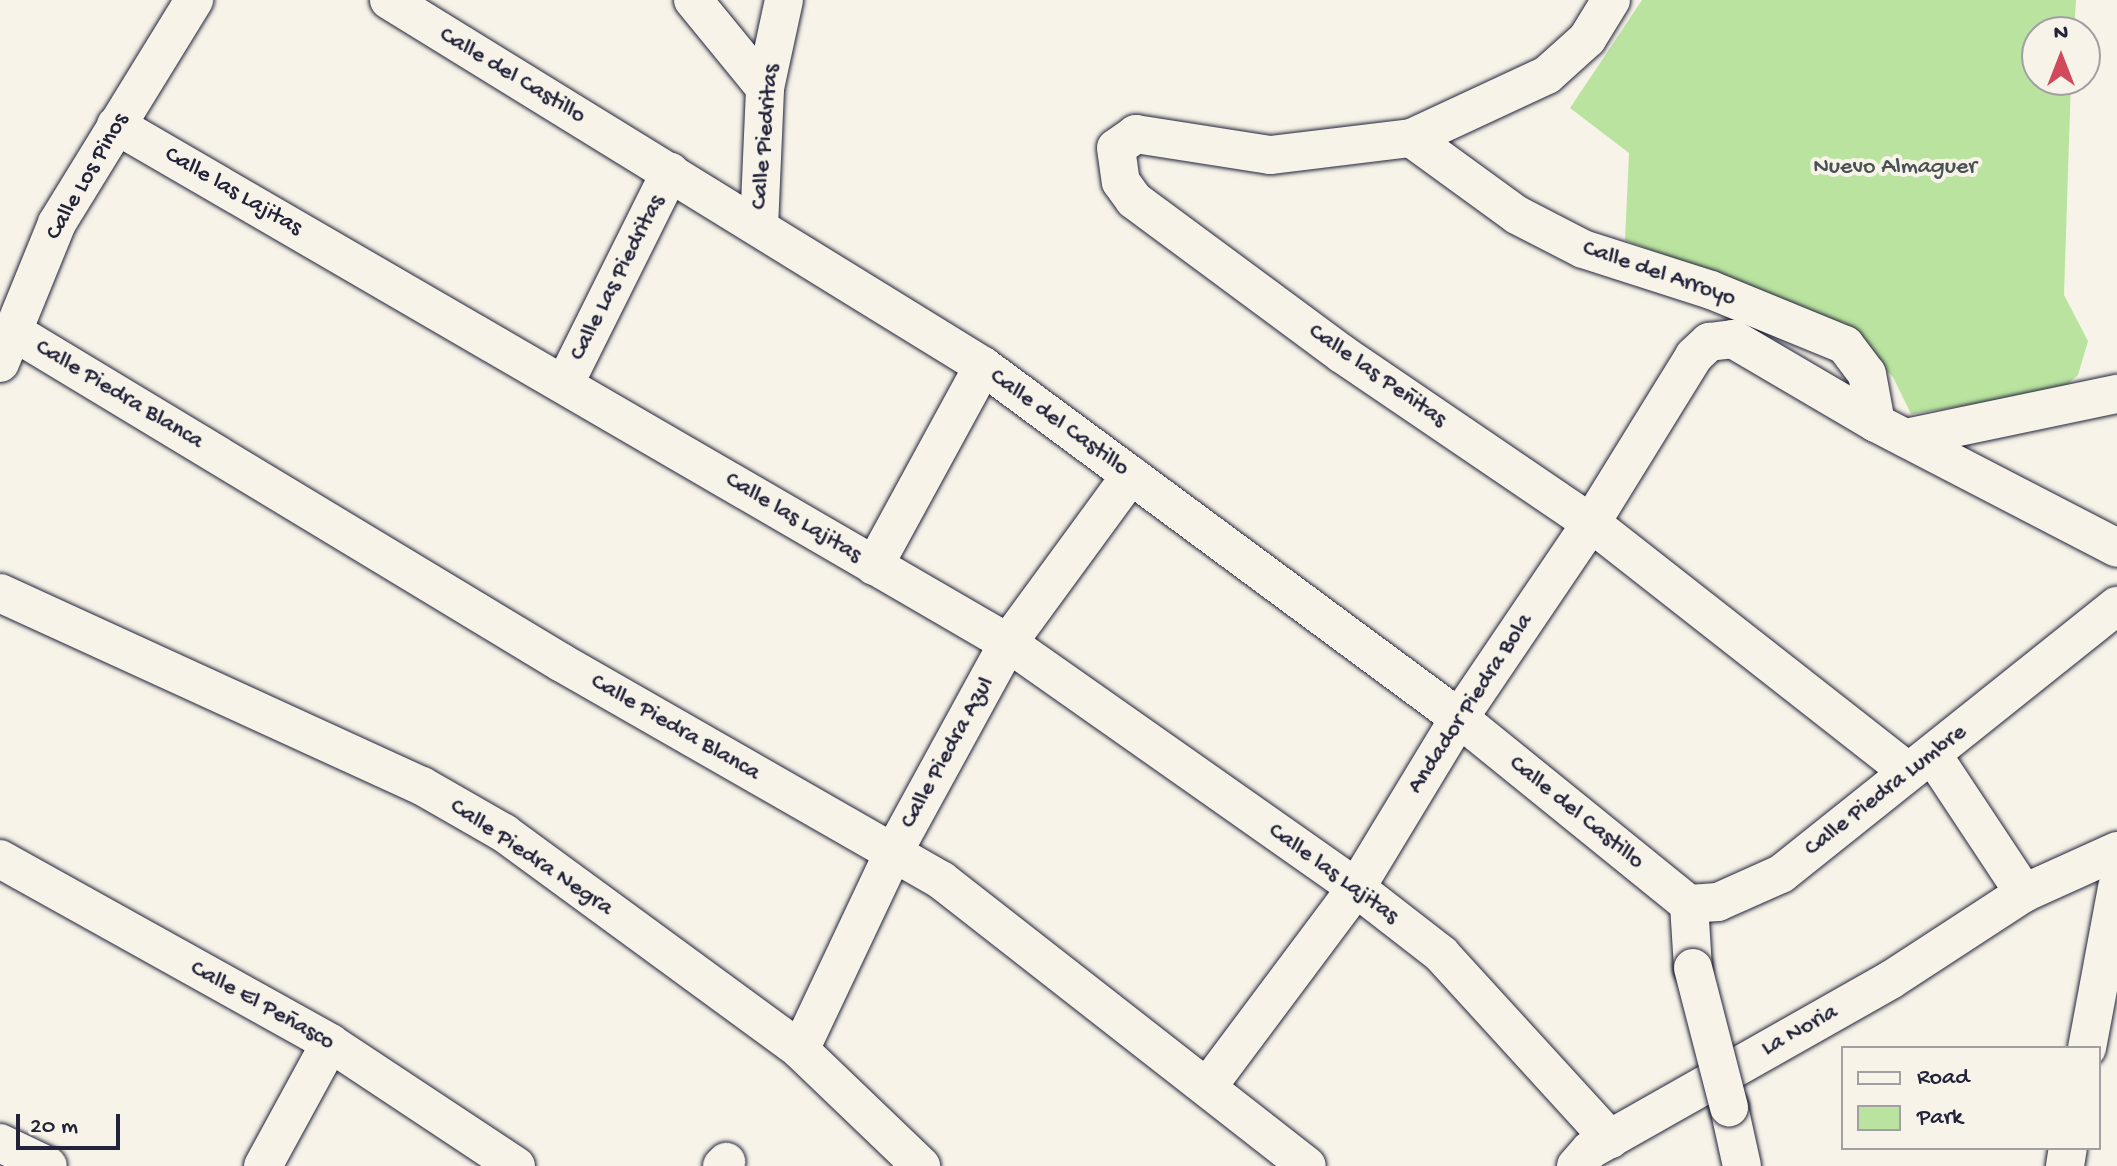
<!DOCTYPE html>
<html>
<head>
<meta charset="utf-8">
<style>
	body { margin:0 }
	#map { position:relative; width:2117px; height:1166px; overflow:hidden; background:#f7f3e8; font-family:"Gochi Hand",sans-serif }
	div>[style] { position:absolute }
	[style*='--x'] { left:calc(var(--x)*1px); top:calc(var(--y)*1px); width:calc(var(--w)*1px); rotate:calc(var(--a)*1deg) }
	.green>* { inset:0; background:#bae39f }
	.roads { filter:drop-shadow(0 0 2px #22223b) drop-shadow(0 0 2px #22223b) }
	.minor>* { height:38px; margin:-19px; padding:0 19px; transform-origin:19px; border-radius:19px; background:#f7f3e8 }
	.bridges { filter:drop-shadow(0 0 2px #22223b) drop-shadow(0 0 2px #22223b) }
	.minor-bridge>* { height:38px; margin:-19px; padding:0 19px; transform-origin:19px; border-radius:19px; background:#f7f3e8 }
	span { translate:-50% -50%; white-space:nowrap; text-align:center; line-height:1.15; -webkit-text-stroke:8px #f7f3e8; paint-order:stroke }
	.street-label { font-size:24px; color:#22223b }
	.park-label { font-size:24px; color:#485254 }
	.legend { position:absolute; left:1841px; top:1046px; width:260px; height:104px; box-sizing:border-box; background:#f7f3e8; border:2px solid #a29fa3; margin:0; padding:10px 14px; list-style:none; font-size:24px; color:#22223b }
	.legend li { display:flex; align-items:center; gap:16px; height:40px }
	.legend b { width:40px; border:2px solid #a29fa3 }
	.north { position:absolute; left:2021px; top:16px; width:80px; height:80px; box-sizing:border-box; background:#f7f3e8; border:2px solid #a29fa3; border-radius:50%; rotate:0deg; font-size:22px; font-weight:700; line-height:32px; text-align:center; color:#22223b }
	.north::after { content:''; display:block; margin:auto; width:28px; height:36px; background:#d1495b; clip-path:polygon(50% 0,100% 100%,50% 72%,0 100%) }
	.scale { position:absolute; left:16px; top:1114px; width:104px; height:36px; box-sizing:border-box; border:4px solid #22223b; border-top:0; padding-left:10px; font-size:24px; line-height:28px; white-space:nowrap; color:#22223b; -webkit-text-stroke:6px #f7f3e8; paint-order:stroke }
</style>
</head>
<body>
<div id="map">
	<div class="green">
		<i style="clip-path:polygon(1642px 0,2076px 0,2074px 32px,2037px 32px,2037px 80px,2071px 80px,2064px 295px,2088px 341px,2078px 375px,2060px 391px,1911px 414px,1893px 377px,1855px 340px,1806px 309px,1625px 240px,1629px 153px,1570px 108px)"></i>
	</div>
	<div class="roads">
		<div class="minor">
			<i style="--x:389;--y:0;--w:698;--a:31.64"></i>
			<i style="--x:983;--y:366;--w:592;--a:36.48"></i>
			<i style="--x:1459;--y:718;--w:296;--a:39"></i>
			<i style="--x:693;--y:0;--w:114;--a:50.7"></i>
			<i style="--x:1611;--y:0;--w:46;--a:121.6"></i>
			<i style="--x:1587;--y:39;--w:54;--a:138"></i>
			<i style="--x:1547;--y:75;--w:150;--a:155.1"></i>
			<i style="--x:1411;--y:138;--w:142;--a:173.1"></i>
			<i style="--x:1270;--y:155;--w:136;--a:-171.1"></i>
			<i style="--x:1136;--y:134;--w:24;--a:145"></i>
			<i style="--x:1116;--y:148;--w:34;--a:82"></i>
			<i style="--x:1121;--y:182;--w:22;--a:54"></i>
			<i style="--x:1134;--y:200;--w:259;--a:36.5"></i>
			<i style="--x:1342;--y:354;--w:301;--a:34.2"></i>
			<i style="--x:1591;--y:523;--w:402;--a:38.1"></i>
			<i style="--x:116;--y:125;--w:1031;--a:30.14"></i>
			<i style="--x:1008;--y:643;--w:426;--a:35.1"></i>
			<i style="--x:1356;--y:888;--w:108;--a:37.8"></i>
			<i style="--x:1441;--y:954;--w:251;--a:47.6"></i>
			<i style="--x:1411;--y:138;--w:131;--a:36"></i>
			<i style="--x:1517;--y:215;--w:74;--a:27.3"></i>
			<i style="--x:1583;--y:249;--w:134;--a:17.8"></i>
			<i style="--x:1711;--y:290;--w:145;--a:22.3"></i>
			<i style="--x:1845;--y:345;--w:36;--a:53"></i>
			<i style="--x:1867;--y:374;--w:50;--a:79.6"></i>
			<i style="--x:759;--y:227;--w:139;--a:-87.5"></i>
			<i style="--x:765;--y:88;--w:90;--a:-77.8"></i>
			<i style="--x:14;--y:332;--w:640;--a:31.13"></i>
			<i style="--x:562;--y:663;--w:437;--a:29.8"></i>
			<i style="--x:941;--y:880;--w:464;--a:38"></i>
			<i style="--x:0;--y:363;--w:151;--a:-67.8"></i>
			<i style="--x:57;--y:223;--w:262;--a:-58.4"></i>
			<i style="--x:565;--y:383;--w:236;--a:-63.5"></i>
			<i style="--x:1906;--y:438;--w:216;--a:-11.8"></i>
			<i style="--x:874;--y:566;--w:228;--a:-61.4"></i>
			<i style="--x:0;--y:593;--w:464;--a:24.6"></i>
			<i style="--x:422;--y:786;--w:95;--a:29.8"></i>
			<i style="--x:504;--y:833;--w:367;--a:36.2"></i>
			<i style="--x:800;--y:1050;--w:168;--a:43.8"></i>
			<i style="--x:1932;--y:754;--w:167;--a:56.5"></i>
			<i style="--x:2024;--y:893;--w:102;--a:-24.3"></i>
			<i style="--x:0;--y:859;--w:378;--a:29.1"></i>
			<i style="--x:330;--y:1043;--w:223;--a:33.5"></i>
			<i style="--x:1693;--y:968;--w:64;--a:-93.6"></i>
			<i style="--x:1689;--y:904;--w:29;--a:-4"></i>
			<i style="--x:1718;--y:902;--w:69;--a:-24"></i>
			<i style="--x:1781;--y:874;--w:430;--a:-38.6"></i>
			<i style="--x:2087;--y:1048;--w:164;--a:-79.4"></i>
			<i style="--x:800;--y:1050;--w:218;--a:-64.7"></i>
			<i style="--x:893;--y:853;--w:239;--a:-61.3"></i>
			<i style="--x:1008;--y:643;--w:208;--a:-53.8"></i>
			<i style="--x:1208;--y:1086;--w:247;--a:-53.2"></i>
			<i style="--x:1356;--y:888;--w:199;--a:-58.8"></i>
			<i style="--x:1459;--y:718;--w:235;--a:-55.9"></i>
			<i style="--x:1591;--y:523;--w:196;--a:-58.3"></i>
			<i style="--x:1694;--y:356;--w:21;--a:-43"></i>
			<i style="--x:1709;--y:342;--w:24;--a:-7"></i>
			<i style="--x:1733;--y:339;--w:166;--a:30.4"></i>
			<i style="--x:1876;--y:423;--w:271;--a:27.4"></i>
			<i style="--x:1729;--y:1107;--w:60;--a:77.6"></i>
			<i style="--x:0;--y:1143;--w:53;--a:25.6"></i>
			<i style="--x:263;--y:1166;--w:140;--a:-61.4"></i>
			<i style="--x:722;--y:1166;--w:6;--a:-45"></i>
			<i style="--x:1576;--y:1166;--w:21;--a:-49"></i>
			<i style="--x:1590;--y:1150;--w:347;--a:-29.5"></i>
			<i style="--x:1892;--y:979;--w:158;--a:-33.1"></i>
			<i style="--x:2065;--y:1166;--w:18;--a:-81"></i>
		</div>
	</div>
	<div class="bridges">
		<div class="minor-bridge">
			<i style="--x:1693;--y:968;--w:144;--a:75.5"></i>
		</div>
	</div>
	<div class="street-label">
		<span style="left:512px;top:76px;rotate:31deg">Calle del Castillo</span>
		<span style="left:766px;top:137px;rotate:-85deg">Calle Piedritas</span>
		<span style="left:88px;top:177px;rotate:-60deg">Calle Los Pinos</span>
		<span style="left:233px;top:192px;rotate:30deg">Calle las Lajitas</span>
		<span style="left:1659px;top:274px;rotate:19deg">Calle del Arroyo</span>
		<span style="left:618px;top:278px;rotate:-63deg">Calle Las Piedritas</span>
		<span style="left:1377px;top:376px;rotate:35deg">Calle las Peñitas</span>
		<span style="left:119px;top:395px;rotate:31deg">Calle Piedra Blanca</span>
		<span style="left:1059px;top:423px;rotate:36deg">Calle del Castillo</span>
		<span style="left:793px;top:518px;rotate:31deg">Calle las Lajitas</span>
		<span style="left:1471px;top:704px;rotate:-57deg">Andador Piedra Bola</span>
		<span style="left:675px;top:728px;rotate:30deg">Calle Piedra Blanca</span>
		<span style="left:948px;top:753px;rotate:-61deg">Calle Piedra Azul</span>
		<span style="left:1886px;top:791px;rotate:-38deg">Calle Piedra Lumbre</span>
		<span style="left:1576px;top:813px;rotate:39deg">Calle del Castillo</span>
		<span style="left:531px;top:858px;rotate:34deg">Calle Piedra Negra</span>
		<span style="left:1333px;top:874px;rotate:36deg">Calle las Lajitas</span>
		<span style="left:262px;top:1006px;rotate:29deg">Calle El Peñasco</span>
		<span style="left:1800px;top:1031px;rotate:-29deg">La Noria</span>
	</div>
	<div class="park-label">
		<span style="left:1895px;top:168px">Nuevo Almaguer</span>
	</div>
	<ul class="legend">
	<li><b style="height:10px;background:#f7f3e8"></b>Road</li>
	<li><b style="height:22px;background:#bae39f"></b>Park</li>
	</ul>
	<div class="north">N</div>
	<div class="scale">20 m</div>
</div>
</body>
</html>
